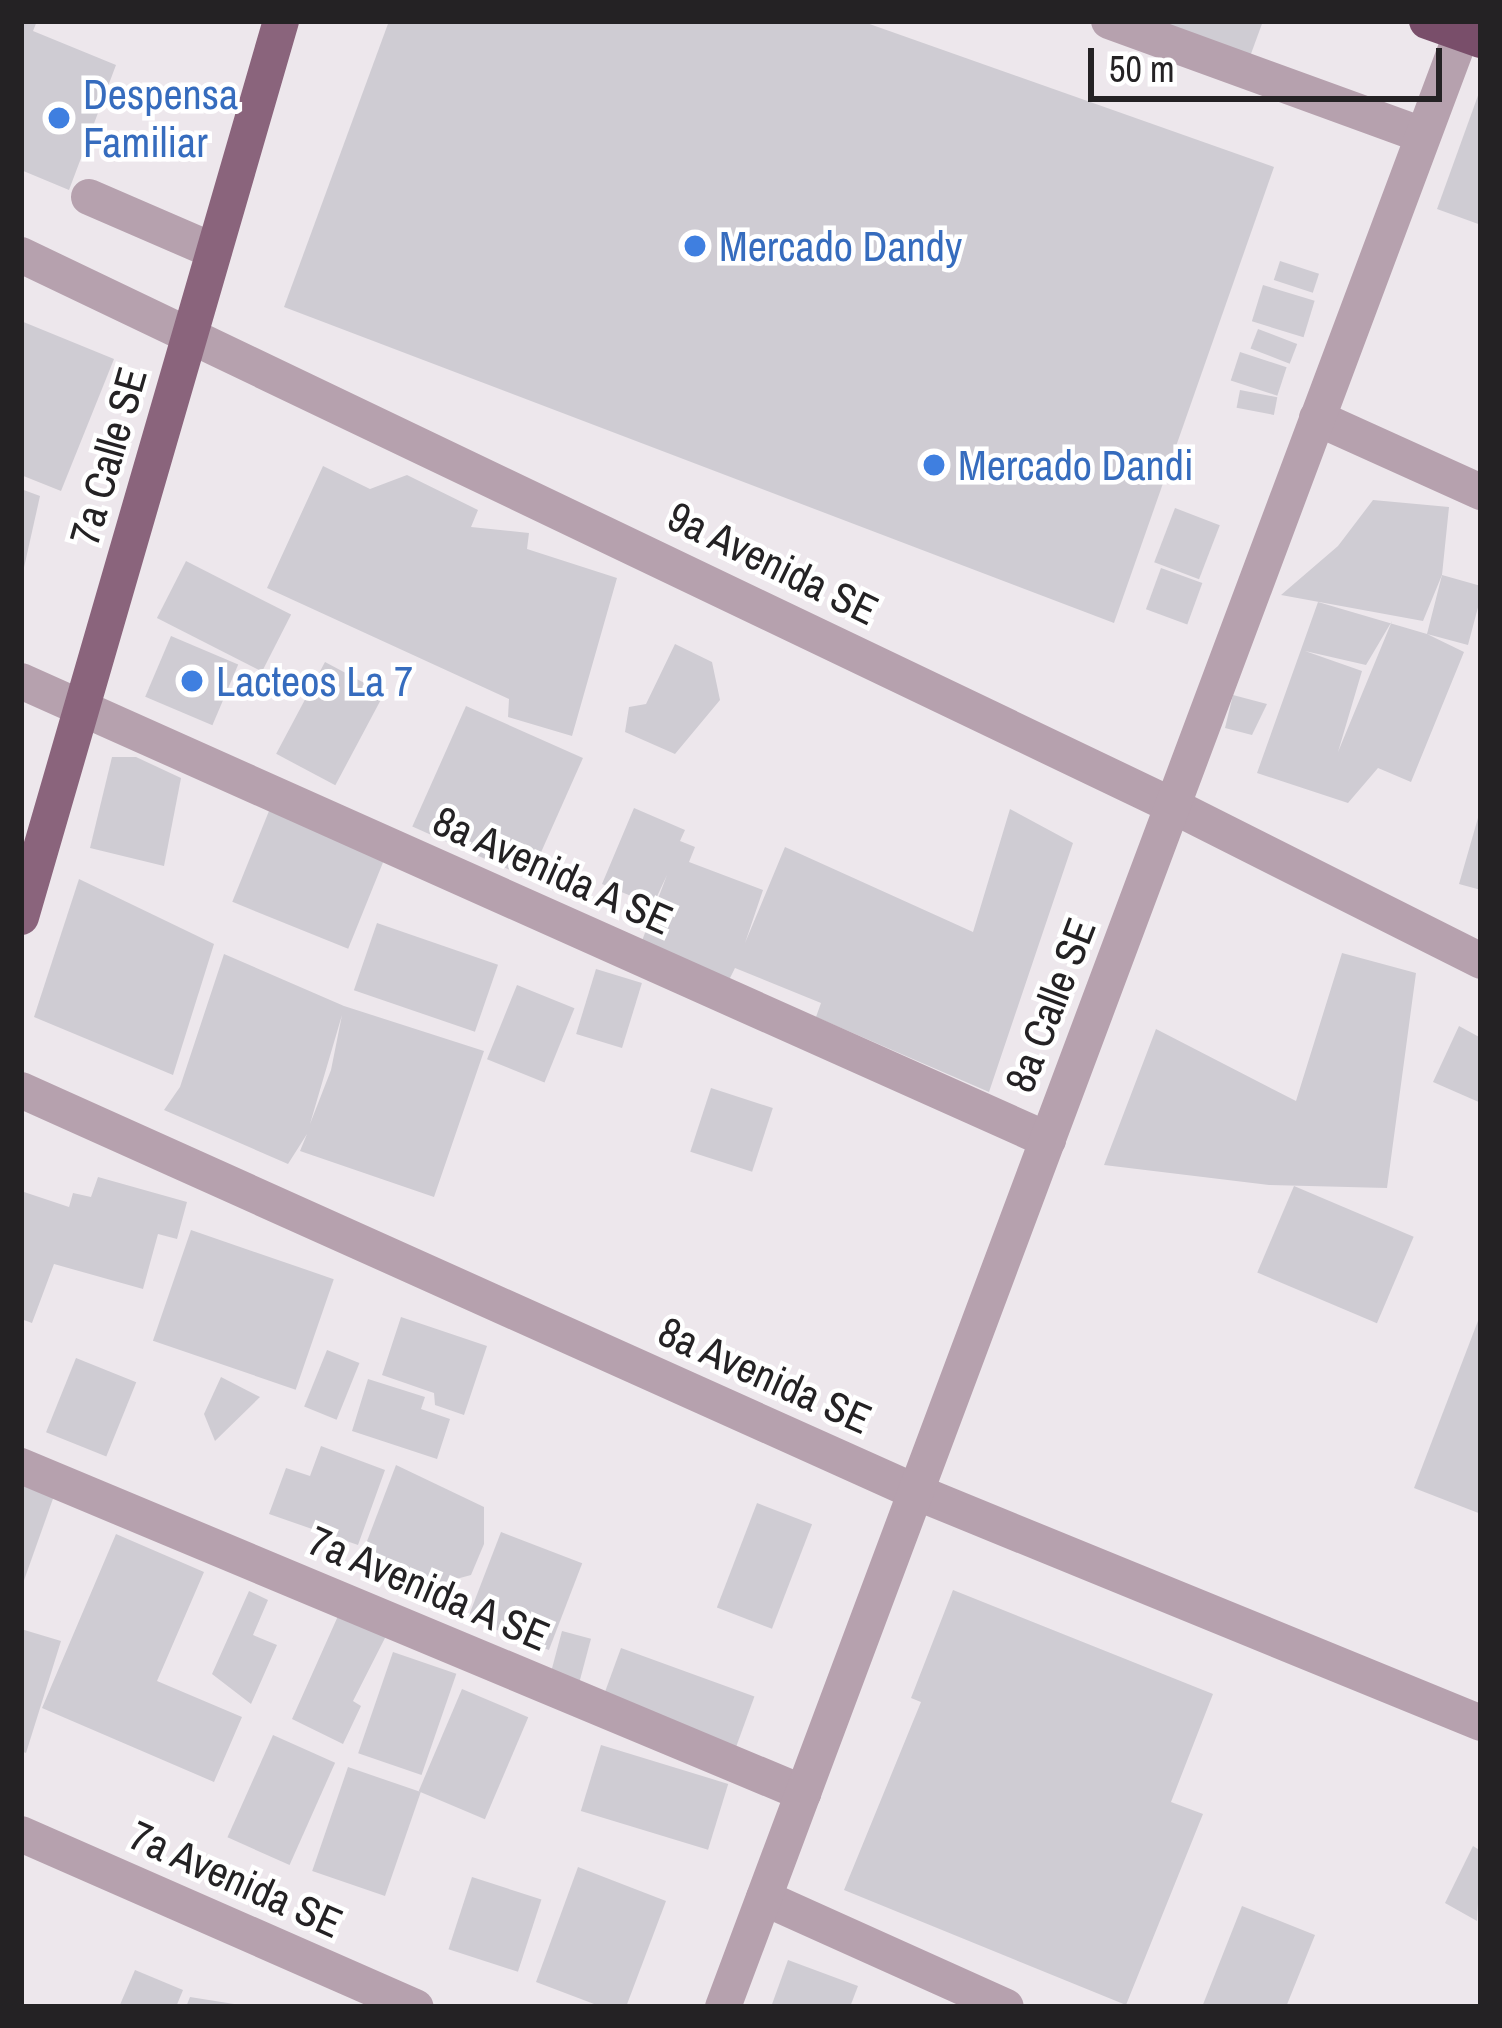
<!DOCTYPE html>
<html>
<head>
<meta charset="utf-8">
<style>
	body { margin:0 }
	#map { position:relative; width:1502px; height:2028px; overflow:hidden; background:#ede7ec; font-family:"Archivo Narrow",sans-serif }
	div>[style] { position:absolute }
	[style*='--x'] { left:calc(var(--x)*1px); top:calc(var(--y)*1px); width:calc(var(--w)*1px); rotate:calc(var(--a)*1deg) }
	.building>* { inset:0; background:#cfccd3; transform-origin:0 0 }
	.minor>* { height:36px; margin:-18px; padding:0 18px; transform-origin:18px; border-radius:18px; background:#b6a1ae }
	.major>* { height:36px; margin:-18px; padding:0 18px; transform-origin:18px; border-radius:18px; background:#8a647c }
	.highway>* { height:36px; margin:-18px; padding:0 18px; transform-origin:18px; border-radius:18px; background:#794e6a }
	.dots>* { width:33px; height:33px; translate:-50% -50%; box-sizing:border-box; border:6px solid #fff; border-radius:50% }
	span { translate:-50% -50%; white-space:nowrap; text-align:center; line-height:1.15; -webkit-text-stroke:9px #fff; paint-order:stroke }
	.shop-label { font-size:42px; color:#366cbe }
	.left { translate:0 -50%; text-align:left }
	.street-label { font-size:42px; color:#242224 }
	.frame { position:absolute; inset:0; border:24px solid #242224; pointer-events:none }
	.scale { position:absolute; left:1088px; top:48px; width:354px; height:54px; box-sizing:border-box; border:6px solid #242224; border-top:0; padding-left:15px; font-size:36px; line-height:42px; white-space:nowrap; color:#242224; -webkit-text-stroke:9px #fff; paint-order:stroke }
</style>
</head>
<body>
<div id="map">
	<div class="building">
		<i style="clip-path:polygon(21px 21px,37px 21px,33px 31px,116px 65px,69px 190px,21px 170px)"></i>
		<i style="clip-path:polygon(389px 21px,861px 21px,1274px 167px,1114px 623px,284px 307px)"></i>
		<i style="clip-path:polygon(1139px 21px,1263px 21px,1248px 62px)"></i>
		<i style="clip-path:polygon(1480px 90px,1481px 90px,1481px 225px,1437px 209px)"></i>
		<i style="left:1280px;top:261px;width:41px;height:20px;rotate:18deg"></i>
		<i style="left:1263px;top:285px;width:54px;height:38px;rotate:17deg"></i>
		<i style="clip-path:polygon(21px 321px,114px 359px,61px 491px,21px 475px)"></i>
		<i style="left:1258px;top:329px;width:42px;height:21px;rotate:21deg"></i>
		<i style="left:1240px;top:352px;width:49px;height:30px;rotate:18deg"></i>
		<i style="left:1240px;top:390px;width:38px;height:18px;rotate:11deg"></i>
		<i style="clip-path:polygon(323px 466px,370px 489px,407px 475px,478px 510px,471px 527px,529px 533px,527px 549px,617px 578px,572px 736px,508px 717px,509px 699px,267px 588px)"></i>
		<i style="clip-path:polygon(21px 489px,40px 496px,23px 572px,21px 572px)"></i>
		<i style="clip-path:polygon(1373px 500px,1449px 507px,1442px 575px,1423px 621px,1281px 595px,1338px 546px)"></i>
		<i style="left:1175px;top:508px;width:48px;height:58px;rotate:21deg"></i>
		<i style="left:186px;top:561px;width:118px;height:64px;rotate:27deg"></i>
		<i style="left:1161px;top:568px;width:44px;height:44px;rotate:20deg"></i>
		<i style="clip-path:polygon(evenodd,1442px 575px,1481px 586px,1481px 596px,1468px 645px,1427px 634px,1464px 652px,1411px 782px,1378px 768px,1348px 803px,1257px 773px,1318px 602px,1427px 634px,1442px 575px,1392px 621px,1338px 752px,1362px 671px,1305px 651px,1366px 665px,1392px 621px)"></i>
		<i style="left:171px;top:636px;width:73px;height:66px;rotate:23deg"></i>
		<i style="clip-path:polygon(675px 644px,712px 662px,720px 700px,675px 754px,625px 732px,629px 707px,646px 704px)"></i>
		<i style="left:325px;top:662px;width:67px;height:104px;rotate:28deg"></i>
		<i style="clip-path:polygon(1233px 695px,1267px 704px,1252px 735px,1225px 728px)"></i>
		<i style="left:466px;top:706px;width:128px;height:132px;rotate:24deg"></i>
		<i style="clip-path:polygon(112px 757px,136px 757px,181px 778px,164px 866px,90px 848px)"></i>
		<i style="clip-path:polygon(634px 808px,685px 830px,680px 841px,695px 847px,689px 862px,763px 890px,745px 943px,785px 847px,973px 932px,1010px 809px,1073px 843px,989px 1092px,816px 1017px,821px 1003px,735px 968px,729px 980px,640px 946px,667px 875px,653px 905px,602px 884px)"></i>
		<i style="left:269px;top:811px;width:125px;height:98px;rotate:22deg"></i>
		<i style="clip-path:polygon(1480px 811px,1481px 812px,1481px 890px,1459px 884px)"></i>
		<i style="clip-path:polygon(79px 879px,214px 944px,173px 1075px,34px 1017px)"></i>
		<i style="left:377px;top:923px;width:128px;height:71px;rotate:19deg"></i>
		<i style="clip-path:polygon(1342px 953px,1416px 973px,1387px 1188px,1269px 1185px,1104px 1165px,1156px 1029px,1296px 1101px)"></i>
		<i style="clip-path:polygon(evenodd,224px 954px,344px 1006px,484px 1051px,434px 1197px,300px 1151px,307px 1134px,288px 1164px,164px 1110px,180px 1087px,224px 954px,342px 1015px,331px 1070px,310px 1124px,342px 1015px)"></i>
		<i style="left:596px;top:969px;width:48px;height:68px;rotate:17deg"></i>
		<i style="left:517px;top:985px;width:62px;height:80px;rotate:22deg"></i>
		<i style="clip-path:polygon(1459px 1026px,1481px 1038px,1481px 1103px,1433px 1082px)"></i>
		<i style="left:711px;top:1088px;width:65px;height:67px;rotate:18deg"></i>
		<i style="clip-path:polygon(98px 1177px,187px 1202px,177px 1239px,158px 1234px,143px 1289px,54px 1264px,32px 1323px,21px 1319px,21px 1191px,69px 1207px,73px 1193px,91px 1197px)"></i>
		<i style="left:1294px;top:1186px;width:130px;height:94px;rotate:23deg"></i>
		<i style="left:191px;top:1230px;width:151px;height:117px;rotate:19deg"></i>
		<i style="clip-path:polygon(1481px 1313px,1481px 1514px,1414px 1488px)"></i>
		<i style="clip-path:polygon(401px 1317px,487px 1346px,464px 1415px,435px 1405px,434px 1393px,382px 1375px)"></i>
		<i style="left:327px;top:1350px;width:35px;height:61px;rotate:22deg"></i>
		<i style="left:76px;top:1358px;width:65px;height:80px;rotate:22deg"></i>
		<i style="clip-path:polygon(221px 1377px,260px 1397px,215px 1441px,204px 1414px)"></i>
		<i style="clip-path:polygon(368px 1379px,425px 1397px,421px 1409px,450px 1419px,437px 1459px,352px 1431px)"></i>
		<i style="clip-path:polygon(321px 1446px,385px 1470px,358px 1545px,269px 1514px,286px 1468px,310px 1476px)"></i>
		<i style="clip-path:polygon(396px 1465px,484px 1507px,484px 1544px,471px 1575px,434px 1585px,361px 1557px)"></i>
		<i style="clip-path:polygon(21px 1481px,55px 1493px,22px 1586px,21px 1585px)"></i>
		<i style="left:757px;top:1503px;width:59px;height:112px;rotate:21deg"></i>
		<i style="left:501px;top:1532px;width:87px;height:93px;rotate:21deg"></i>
		<i style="clip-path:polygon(116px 1534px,204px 1572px,157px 1681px,242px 1717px,214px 1782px,42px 1708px)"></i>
		<i style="clip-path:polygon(953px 1590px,1213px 1694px,1171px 1802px,1203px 1814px,1126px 2005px,844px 1890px,921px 1702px,911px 1698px)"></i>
		<i style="clip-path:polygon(249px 1591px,268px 1600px,253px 1635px,277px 1645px,251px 1704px,212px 1674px)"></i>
		<i style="clip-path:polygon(338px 1616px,386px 1636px,353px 1701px,361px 1706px,343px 1744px,292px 1719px)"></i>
		<i style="clip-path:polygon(21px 1629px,61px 1641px,26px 1753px,21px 1751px)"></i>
		<i style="left:562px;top:1631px;width:30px;height:47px;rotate:15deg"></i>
		<i style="left:621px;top:1648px;width:142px;height:53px;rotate:20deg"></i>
		<i style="left:393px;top:1652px;width:67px;height:107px;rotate:19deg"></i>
		<i style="left:462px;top:1689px;width:72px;height:111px;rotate:23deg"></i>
		<i style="left:273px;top:1735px;width:68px;height:112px;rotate:24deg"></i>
		<i style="left:601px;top:1745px;width:133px;height:69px;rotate:17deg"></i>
		<i style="left:348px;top:1767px;width:77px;height:110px;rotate:19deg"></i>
		<i style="clip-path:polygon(1473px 1846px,1481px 1851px,1477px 1921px,1445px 1903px)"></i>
		<i style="clip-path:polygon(578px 1867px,666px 1901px,626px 2007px,602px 2007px,536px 1982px)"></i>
		<i style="left:472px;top:1877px;width:73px;height:76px;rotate:18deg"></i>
		<i style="clip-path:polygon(1242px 1906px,1315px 1935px,1286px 2007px,1202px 2007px)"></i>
		<i style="clip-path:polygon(788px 1960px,858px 1986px,850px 2007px,771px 2007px)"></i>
		<i style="clip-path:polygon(135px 1970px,183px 1990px,176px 2007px,119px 2007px)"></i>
		<i style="clip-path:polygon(190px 1997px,234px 2004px,233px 2007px,186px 2007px)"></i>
	</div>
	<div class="minor">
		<i style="--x:1109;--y:21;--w:334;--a:20"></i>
		<i style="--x:89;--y:197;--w:136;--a:23.4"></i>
		<i style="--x:21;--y:255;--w:1277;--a:25.56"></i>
		<i style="--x:1173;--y:806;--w:345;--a:26.7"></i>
		<i style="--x:1317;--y:418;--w:180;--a:24.3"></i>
		<i style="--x:21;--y:681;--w:1125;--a:24.08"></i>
		<i style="--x:21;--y:1090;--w:981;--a:24.19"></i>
		<i style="--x:916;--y:1492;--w:610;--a:22.24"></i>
		<i style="--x:21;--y:1466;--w:848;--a:22.69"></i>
		<i style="--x:21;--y:1834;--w:431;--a:23.7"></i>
		<i style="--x:764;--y:1898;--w:265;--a:24.2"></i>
		<i style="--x:723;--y:2007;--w:2108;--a:-69.48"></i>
	</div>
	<div class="major">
		<i style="--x:21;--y:917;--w:933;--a:-73.82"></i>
	</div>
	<div class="highway">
		<i style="--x:1427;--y:21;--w:57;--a:19.4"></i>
	</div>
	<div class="dots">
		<i style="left:59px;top:118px;background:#3f7fe0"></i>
		<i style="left:695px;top:246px;background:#3f7fe0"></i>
		<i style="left:934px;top:465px;background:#3f7fe0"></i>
		<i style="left:192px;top:681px;background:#3f7fe0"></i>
	</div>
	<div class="shop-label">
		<span class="left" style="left:83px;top:118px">Despensa<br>Familiar</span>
		<span class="left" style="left:719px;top:246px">Mercado Dandy</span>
		<span class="left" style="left:958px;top:465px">Mercado Dandi</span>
		<span class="left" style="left:216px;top:681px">Lacteos La 7</span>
	</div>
	<div class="street-label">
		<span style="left:108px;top:456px;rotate:-74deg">7a Calle SE</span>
		<span style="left:773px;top:563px;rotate:26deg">9a Avenida SE</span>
		<span style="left:553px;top:870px;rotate:24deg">8a Avenida A SE</span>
		<span style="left:1050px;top:1005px;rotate:-69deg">8a Calle SE</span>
		<span style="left:765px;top:1375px;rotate:24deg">8a Avenida SE</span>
		<span style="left:429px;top:1588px;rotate:23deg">7a Avenida A SE</span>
		<span style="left:236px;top:1879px;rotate:24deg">7a Avenida SE</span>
	</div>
	<div class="frame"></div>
	<div class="scale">50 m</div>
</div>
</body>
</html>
